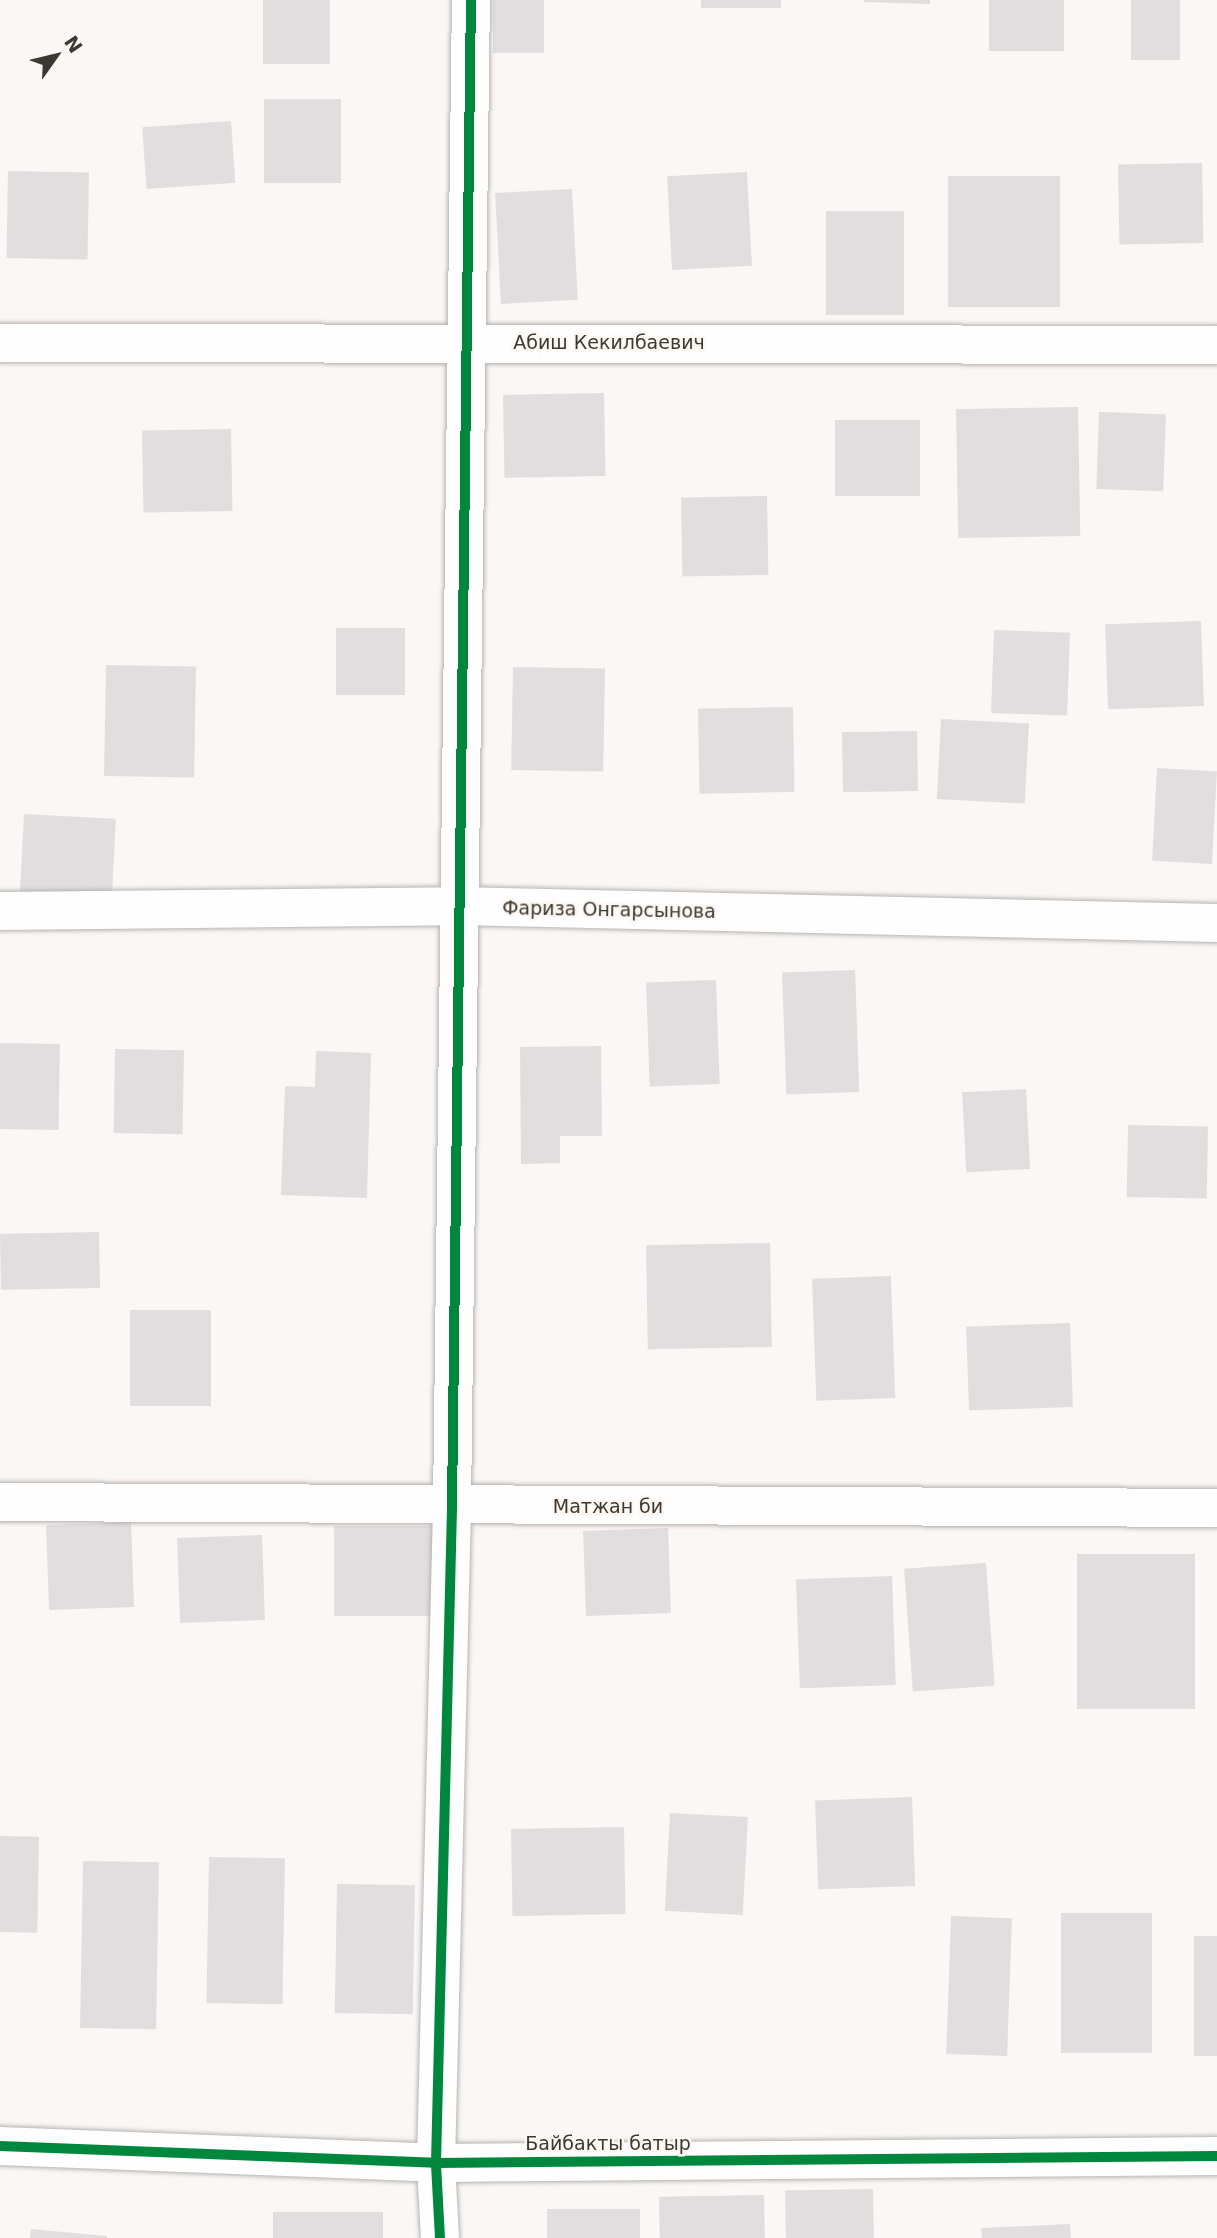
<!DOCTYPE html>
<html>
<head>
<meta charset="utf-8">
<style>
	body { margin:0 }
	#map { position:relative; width:1217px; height:2238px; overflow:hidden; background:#faf7f5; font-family:"DejaVu Sans",sans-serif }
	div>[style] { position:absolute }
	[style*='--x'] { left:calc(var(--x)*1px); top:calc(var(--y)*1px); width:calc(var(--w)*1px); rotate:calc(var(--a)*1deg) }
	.building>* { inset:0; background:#e1dee0; transform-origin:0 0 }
	.roads { filter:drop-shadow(0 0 2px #b7b3b0) drop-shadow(0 0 2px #b7b3b0) }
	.minor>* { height:38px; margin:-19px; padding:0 19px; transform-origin:19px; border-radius:19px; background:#fefefe }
	.cycleway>* { height:10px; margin:-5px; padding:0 5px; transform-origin:5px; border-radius:5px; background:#00873e }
	span { translate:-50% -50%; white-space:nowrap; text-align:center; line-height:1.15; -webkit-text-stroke:5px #fdf7f2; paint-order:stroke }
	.street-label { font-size:19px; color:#3d3832 }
	.north { position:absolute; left:21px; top:21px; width:70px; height:70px; -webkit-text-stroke:5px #fdf7f2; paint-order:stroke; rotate:56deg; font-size:19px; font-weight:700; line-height:28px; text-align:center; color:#3d3832 }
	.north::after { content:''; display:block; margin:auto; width:24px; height:32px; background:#3d3832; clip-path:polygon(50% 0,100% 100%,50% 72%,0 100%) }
</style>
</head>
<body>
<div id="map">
	<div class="building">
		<i style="left:263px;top:0;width:67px;height:64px"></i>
		<i style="left:493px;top:0;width:51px;height:53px"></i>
		<i style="left:701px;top:0;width:80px;height:8px"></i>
		<i style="clip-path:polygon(864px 0,930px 0,930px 4px,864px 2px)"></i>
		<i style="left:989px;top:0;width:75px;height:51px"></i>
		<i style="left:1131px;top:0;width:49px;height:60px"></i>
		<i style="left:264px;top:99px;width:77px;height:84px"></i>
		<i style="left:231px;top:121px;width:62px;height:89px;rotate:86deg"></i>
		<i style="left:1202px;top:163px;width:80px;height:84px;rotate:89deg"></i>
		<i style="left:8px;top:171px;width:81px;height:87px;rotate:1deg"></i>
		<i style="left:747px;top:172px;width:94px;height:80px;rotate:87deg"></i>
		<i style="left:948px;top:176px;width:112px;height:131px"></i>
		<i style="left:572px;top:189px;width:111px;height:77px;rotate:87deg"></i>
		<i style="left:826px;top:211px;width:78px;height:104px"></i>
		<i style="left:604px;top:393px;width:83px;height:101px;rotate:89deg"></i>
		<i style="left:1078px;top:407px;width:129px;height:122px;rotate:89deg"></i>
		<i style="left:1099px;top:412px;width:67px;height:77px;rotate:2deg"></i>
		<i style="left:835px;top:420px;width:85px;height:76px"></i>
		<i style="left:231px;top:429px;width:82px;height:89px;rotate:89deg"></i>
		<i style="left:767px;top:496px;width:79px;height:86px;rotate:89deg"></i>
		<i style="left:1201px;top:621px;width:85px;height:96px;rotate:88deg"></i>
		<i style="left:336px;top:628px;width:69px;height:67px"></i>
		<i style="left:994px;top:630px;width:76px;height:83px;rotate:2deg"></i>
		<i style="left:106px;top:665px;width:90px;height:111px;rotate:1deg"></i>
		<i style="left:513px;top:667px;width:92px;height:103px;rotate:1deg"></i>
		<i style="left:793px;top:707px;width:85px;height:95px;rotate:89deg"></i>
		<i style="left:941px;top:719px;width:88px;height:80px;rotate:3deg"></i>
		<i style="left:917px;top:731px;width:60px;height:75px;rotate:89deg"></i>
		<i style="left:1157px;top:768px;width:60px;height:93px;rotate:3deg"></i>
		<i style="left:24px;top:814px;width:92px;height:79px;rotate:3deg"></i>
		<i style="left:855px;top:970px;width:122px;height:73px;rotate:88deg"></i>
		<i style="left:716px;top:980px;width:104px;height:70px;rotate:88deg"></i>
		<i style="left:0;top:1043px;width:60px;height:86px;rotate:1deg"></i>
		<i style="clip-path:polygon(601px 1046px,602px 1136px,560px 1136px,560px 1163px,521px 1164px,520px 1047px)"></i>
		<i style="left:115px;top:1049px;width:69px;height:84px;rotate:1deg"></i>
		<i style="clip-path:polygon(316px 1051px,371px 1053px,367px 1198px,281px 1195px,285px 1086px,315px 1087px)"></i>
		<i style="left:1026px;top:1089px;width:80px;height:64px;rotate:87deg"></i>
		<i style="left:1128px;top:1125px;width:80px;height:72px;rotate:1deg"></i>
		<i style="left:99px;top:1232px;width:56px;height:99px;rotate:89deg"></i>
		<i style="left:770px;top:1243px;width:104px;height:124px;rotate:89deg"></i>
		<i style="left:891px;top:1276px;width:122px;height:79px;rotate:88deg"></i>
		<i style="left:130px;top:1310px;width:81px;height:96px"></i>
		<i style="left:1070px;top:1323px;width:84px;height:104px;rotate:88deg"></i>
		<i style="left:131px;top:1522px;width:85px;height:85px;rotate:88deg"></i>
		<i style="left:334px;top:1526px;width:100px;height:90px"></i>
		<i style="left:668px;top:1528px;width:85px;height:85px;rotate:88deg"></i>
		<i style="left:262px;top:1535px;width:85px;height:85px;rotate:88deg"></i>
		<i style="left:1077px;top:1554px;width:118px;height:155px"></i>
		<i style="left:986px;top:1563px;width:123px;height:82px;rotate:86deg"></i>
		<i style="left:892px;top:1576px;width:109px;height:96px;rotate:88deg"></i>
		<i style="left:912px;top:1797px;width:89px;height:97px;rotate:88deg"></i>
		<i style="left:670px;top:1813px;width:78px;height:98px;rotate:3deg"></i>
		<i style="left:624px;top:1827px;width:87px;height:113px;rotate:89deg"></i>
		<i style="left:0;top:1836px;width:39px;height:96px;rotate:1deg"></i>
		<i style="left:209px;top:1857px;width:76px;height:146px;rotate:1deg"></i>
		<i style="left:83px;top:1861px;width:76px;height:167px;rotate:1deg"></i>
		<i style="left:337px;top:1884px;width:78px;height:129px;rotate:1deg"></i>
		<i style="left:1061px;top:1913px;width:91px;height:140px"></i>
		<i style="left:951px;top:1916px;width:61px;height:138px;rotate:2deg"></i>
		<i style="left:1194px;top:1936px;width:23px;height:120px"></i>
		<i style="left:873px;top:2189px;width:49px;height:88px;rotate:89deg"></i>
		<i style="left:764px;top:2195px;width:43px;height:105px;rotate:89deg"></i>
		<i style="left:640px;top:2209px;width:29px;height:93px;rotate:90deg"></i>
		<i style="left:383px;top:2212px;width:26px;height:110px;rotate:90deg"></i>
		<i style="clip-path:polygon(1070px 2224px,1071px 2238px,982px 2238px,981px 2228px)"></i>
		<i style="clip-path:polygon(31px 2229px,107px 2236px,107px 2238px,30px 2238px)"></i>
	</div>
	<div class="roads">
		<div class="minor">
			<i style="--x:0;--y:343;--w:1217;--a:0.09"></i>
			<i style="--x:0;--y:911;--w:457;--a:-0.6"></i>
			<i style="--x:457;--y:906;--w:760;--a:1.28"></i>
			<i style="--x:0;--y:1502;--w:1217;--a:0.28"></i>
			<i style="--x:0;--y:2146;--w:436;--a:2.2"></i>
			<i style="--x:436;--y:2163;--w:781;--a:-0.51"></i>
			<i style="--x:440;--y:2238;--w:75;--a:-93.1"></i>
			<i style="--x:436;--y:2163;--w:657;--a:-88.6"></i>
			<i style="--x:452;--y:1506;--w:1506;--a:-89.28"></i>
		</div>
	</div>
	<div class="cycleway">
		<i style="--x:0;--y:2146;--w:436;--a:2.2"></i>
		<i style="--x:436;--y:2163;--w:781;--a:-0.51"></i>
		<i style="--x:440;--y:2238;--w:75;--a:-93.1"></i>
		<i style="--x:436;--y:2163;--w:657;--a:-88.6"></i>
		<i style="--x:452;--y:1506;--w:1506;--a:-89.28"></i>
	</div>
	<div class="street-label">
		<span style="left:609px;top:343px">Абиш Кекилбаевич</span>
		<span style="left:609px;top:910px;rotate:1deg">Фариза Онгарсынова</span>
		<span style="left:608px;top:1507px">Матжан би</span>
		<span style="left:608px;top:2144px">Байбакты батыр</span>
	</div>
	<div class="north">N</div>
</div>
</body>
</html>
